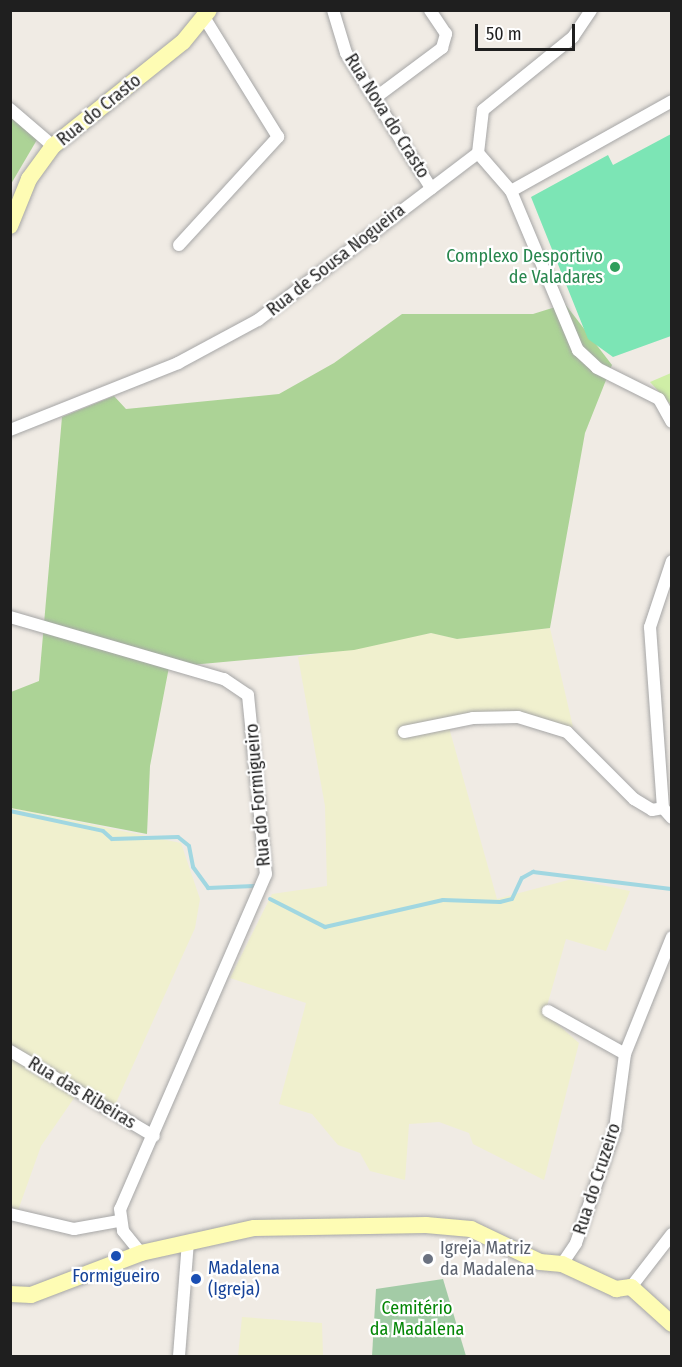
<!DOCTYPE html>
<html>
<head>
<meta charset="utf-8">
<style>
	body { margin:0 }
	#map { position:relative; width:682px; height:1367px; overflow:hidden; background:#f0ebe4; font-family:"Fira Sans Condensed",sans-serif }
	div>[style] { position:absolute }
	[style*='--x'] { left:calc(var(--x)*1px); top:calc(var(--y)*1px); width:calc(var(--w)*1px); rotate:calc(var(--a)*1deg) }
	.farmland>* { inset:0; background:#f0f0ce }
	.grass>* { inset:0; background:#cfeea6 }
	.forest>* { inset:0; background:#acd396 }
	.cemetery>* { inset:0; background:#a3cba6 }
	.pitch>* { inset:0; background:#7ce5b5 }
	.stream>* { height:4px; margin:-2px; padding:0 2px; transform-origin:2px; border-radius:2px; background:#a1d7e1 }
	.roads { filter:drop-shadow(0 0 2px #a6a6a6) drop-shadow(0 0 2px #a6a6a6) }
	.street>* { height:12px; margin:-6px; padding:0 6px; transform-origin:6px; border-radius:6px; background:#fff }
	.secondary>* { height:16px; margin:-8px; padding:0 8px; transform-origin:8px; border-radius:8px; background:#fefcb4 }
	.dots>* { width:16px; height:16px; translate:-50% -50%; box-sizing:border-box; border:3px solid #fff; border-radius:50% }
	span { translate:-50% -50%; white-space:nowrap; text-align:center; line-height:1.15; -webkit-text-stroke:4.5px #fff; paint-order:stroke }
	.street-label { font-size:18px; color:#1f1f1f }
	.leisure-label { font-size:18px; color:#27864d }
	.right { translate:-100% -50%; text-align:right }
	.worship-label { font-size:18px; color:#5b616d }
	.left { translate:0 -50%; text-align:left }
	.transit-label { font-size:18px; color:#164399 }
	.park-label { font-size:18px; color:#038605 }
	.frame { position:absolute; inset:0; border:12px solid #1f1f1f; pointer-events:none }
	.scale { position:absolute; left:475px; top:24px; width:100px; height:27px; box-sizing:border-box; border:3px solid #1f1f1f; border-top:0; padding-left:8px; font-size:18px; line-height:21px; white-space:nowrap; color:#1f1f1f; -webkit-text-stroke:4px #fff; paint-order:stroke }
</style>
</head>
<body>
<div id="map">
	<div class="farmland">
		<i style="clip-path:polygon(550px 628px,573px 727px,487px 713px,451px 720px,450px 731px,497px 899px,572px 879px,630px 891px,606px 951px,566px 939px,545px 1013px,579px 1043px,544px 1180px,473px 1144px,469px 1133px,439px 1122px,409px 1124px,405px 1180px,370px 1171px,360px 1153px,338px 1145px,312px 1114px,279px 1104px,306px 1003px,230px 978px,272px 894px,327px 886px,325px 806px,298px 657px,432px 633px,457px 639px)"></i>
		<i style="clip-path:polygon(10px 808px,181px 843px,200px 899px,195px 928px,115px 1105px,81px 1088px,41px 1146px,16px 1216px,10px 1215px)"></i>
		<i style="clip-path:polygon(242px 1317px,322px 1323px,323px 1356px,238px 1356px)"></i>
	</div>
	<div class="grass">
		<i style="clip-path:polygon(671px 373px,671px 405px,650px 382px)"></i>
	</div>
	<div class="forest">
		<i style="clip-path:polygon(11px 117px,38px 138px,11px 184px)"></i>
		<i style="clip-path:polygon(565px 304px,612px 365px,585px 433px,550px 628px,457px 639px,431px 633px,354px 650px,169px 667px,150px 766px,147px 834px,11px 808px,11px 692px,39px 681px,62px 417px,114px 396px,126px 409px,279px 394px,334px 363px,402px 314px,533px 314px)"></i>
	</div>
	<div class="cemetery">
		<i style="clip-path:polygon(443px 1279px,466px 1356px,372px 1356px,376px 1289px)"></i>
	</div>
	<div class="pitch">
		<i style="clip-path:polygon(671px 134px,671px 336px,613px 357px,588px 339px,531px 197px,608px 155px,613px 165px)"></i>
	</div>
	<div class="stream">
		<i style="--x:10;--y:811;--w:95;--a:12.1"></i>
		<i style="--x:103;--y:831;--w:12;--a:42"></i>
		<i style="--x:112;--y:839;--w:66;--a:-1.7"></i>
		<i style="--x:178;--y:837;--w:14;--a:39"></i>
		<i style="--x:189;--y:846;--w:21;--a:79"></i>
		<i style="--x:193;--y:867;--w:26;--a:54"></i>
		<i style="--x:208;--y:888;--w:46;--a:-2.5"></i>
		<i style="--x:270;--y:899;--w:62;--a:27"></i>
		<i style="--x:325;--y:927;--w:121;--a:-12.9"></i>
		<i style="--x:443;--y:900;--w:57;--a:2"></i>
		<i style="--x:500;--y:902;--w:12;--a:-14"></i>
		<i style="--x:512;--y:899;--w:23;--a:-65"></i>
		<i style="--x:522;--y:878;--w:13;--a:-29"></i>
		<i style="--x:533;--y:872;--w:139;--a:7"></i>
	</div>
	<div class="roads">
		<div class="street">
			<i style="--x:333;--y:10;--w:45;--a:73.2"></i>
			<i style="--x:346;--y:53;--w:160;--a:57.8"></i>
			<i style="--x:375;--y:98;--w:84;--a:-36.7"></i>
			<i style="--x:442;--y:48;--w:15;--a:-74"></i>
			<i style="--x:446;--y:34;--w:29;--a:-124"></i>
			<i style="--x:10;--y:109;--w:57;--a:40.7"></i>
			<i style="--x:478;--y:153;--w:50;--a:49"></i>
			<i style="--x:511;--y:191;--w:173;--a:67.2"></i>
			<i style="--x:578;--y:350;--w:26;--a:43"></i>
			<i style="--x:597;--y:368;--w:69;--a:26.6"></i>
			<i style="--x:659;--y:399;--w:26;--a:61"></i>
			<i style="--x:478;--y:153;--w:43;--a:-83.4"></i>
			<i style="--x:483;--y:110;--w:116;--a:-39"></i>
			<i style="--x:573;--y:37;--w:32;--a:-56"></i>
			<i style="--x:511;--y:191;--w:184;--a:-29.2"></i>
			<i style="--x:179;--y:245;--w:147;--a:-47.5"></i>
			<i style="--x:278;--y:137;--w:139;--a:-121.7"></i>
			<i style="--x:10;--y:430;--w:181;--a:-21.7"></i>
			<i style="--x:178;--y:363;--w:91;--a:-28.3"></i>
			<i style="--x:258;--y:320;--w:276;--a:-37.2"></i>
			<i style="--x:672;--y:561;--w:70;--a:108.4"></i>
			<i style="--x:650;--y:627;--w:181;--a:85.9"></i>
			<i style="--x:663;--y:808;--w:13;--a:48"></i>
			<i style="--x:10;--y:617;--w:223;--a:16.2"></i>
			<i style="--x:224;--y:679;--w:29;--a:34"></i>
			<i style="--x:248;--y:695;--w:180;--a:84.3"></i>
			<i style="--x:266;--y:874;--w:365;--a:113.5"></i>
			<i style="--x:120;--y:1209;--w:22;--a:82"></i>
			<i style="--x:123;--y:1231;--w:28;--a:51"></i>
			<i style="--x:404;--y:732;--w:70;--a:-11.5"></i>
			<i style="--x:473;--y:718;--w:45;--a:-1.3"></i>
			<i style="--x:518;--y:717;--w:51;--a:17"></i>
			<i style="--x:567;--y:732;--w:95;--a:45"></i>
			<i style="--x:634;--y:799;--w:21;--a:31"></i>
			<i style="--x:652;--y:810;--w:11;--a:-10"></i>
			<i style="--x:548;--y:1011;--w:88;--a:29.2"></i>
			<i style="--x:10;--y:1051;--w:167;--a:30.6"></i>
			<i style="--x:10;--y:1214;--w:66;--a:13.2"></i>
			<i style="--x:74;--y:1229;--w:46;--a:-10.1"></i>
			<i style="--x:562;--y:1264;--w:25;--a:-56"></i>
			<i style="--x:576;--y:1243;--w:120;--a:-71.1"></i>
			<i style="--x:615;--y:1129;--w:76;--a:-82.4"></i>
			<i style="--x:625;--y:1054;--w:126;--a:-68.1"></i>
			<i style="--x:631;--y:1287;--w:67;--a:-52.3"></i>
			<i style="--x:179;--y:1356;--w:114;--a:-85.5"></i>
		</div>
		<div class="secondary">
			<i style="--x:10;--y:226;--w:51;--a:-68"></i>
			<i style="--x:29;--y:179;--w:41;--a:-54"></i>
			<i style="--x:53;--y:146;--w:166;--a:-38.7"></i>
			<i style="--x:183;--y:42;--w:41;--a:-50.9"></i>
			<i style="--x:10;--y:1294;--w:21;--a:3"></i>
			<i style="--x:31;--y:1295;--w:118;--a:-20.9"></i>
			<i style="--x:141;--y:1253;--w:116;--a:-12.5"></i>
			<i style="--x:254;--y:1228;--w:172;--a:-1"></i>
			<i style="--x:426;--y:1225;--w:45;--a:5.1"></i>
			<i style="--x:471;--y:1229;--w:76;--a:25.6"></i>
			<i style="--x:540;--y:1262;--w:22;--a:5"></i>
			<i style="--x:562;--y:1264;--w:60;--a:24.8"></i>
			<i style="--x:616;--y:1289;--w:15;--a:-8"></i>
			<i style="--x:631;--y:1287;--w:55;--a:42.1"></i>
		</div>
	</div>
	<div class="dots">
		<i style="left:615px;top:267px;background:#2e9e5b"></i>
		<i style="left:116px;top:1256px;background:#1a4fb4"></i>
		<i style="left:428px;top:1259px;background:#6b7280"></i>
		<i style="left:196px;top:1279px;background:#1a4fb4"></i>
	</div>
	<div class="street-label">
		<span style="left:99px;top:110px;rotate:-39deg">Rua do Crasto</span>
		<span style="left:387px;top:116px;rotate:58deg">Rua Nova do Crasto</span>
		<span style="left:336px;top:260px;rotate:-38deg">Rua de Sousa Nogueira</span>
		<span style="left:258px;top:795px;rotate:-95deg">Rua do Formigueiro</span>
		<span style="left:82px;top:1093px;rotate:31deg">Rua das Ribeiras</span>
		<span style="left:597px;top:1179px;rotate:-72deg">Rua do Cruzeiro</span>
	</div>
	<div class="leisure-label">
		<span class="right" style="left:603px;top:267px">Complexo Desportivo<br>de Valadares</span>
	</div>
	<div class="worship-label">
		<span class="left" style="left:440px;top:1259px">Igreja Matriz<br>da Madalena</span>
	</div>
	<div class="transit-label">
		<span class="left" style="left:208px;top:1279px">Madalena<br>(Igreja)</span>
		<span style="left:116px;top:1276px">Formigueiro</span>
	</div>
	<div class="park-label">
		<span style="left:417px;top:1319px">Cemitério<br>da Madalena</span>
	</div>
	<div class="frame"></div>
	<div class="scale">50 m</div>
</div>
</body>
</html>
